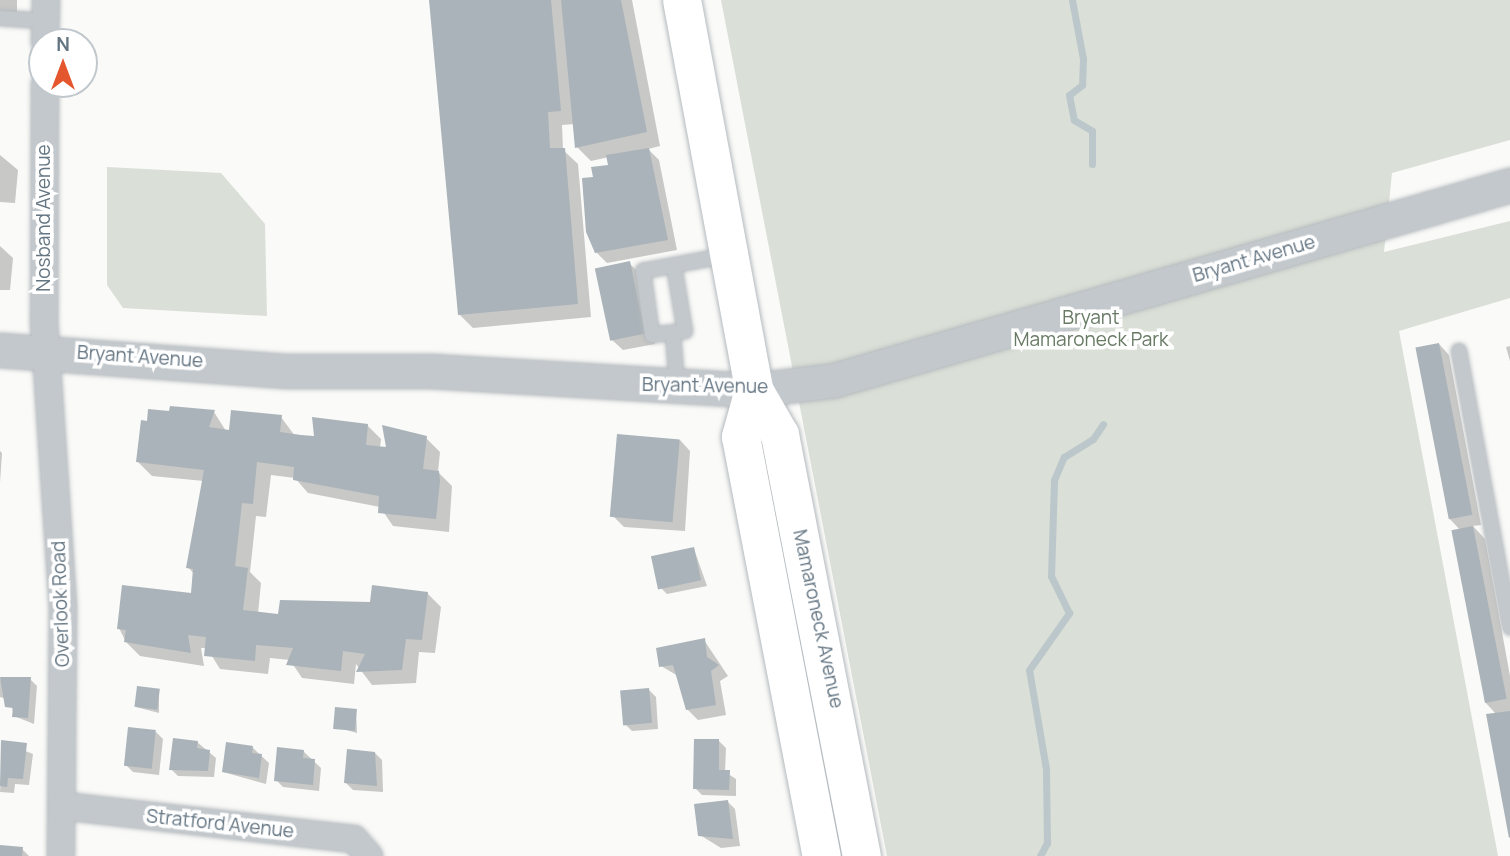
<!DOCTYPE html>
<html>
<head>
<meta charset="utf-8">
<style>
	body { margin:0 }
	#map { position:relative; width:1510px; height:856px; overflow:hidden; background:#fafaf8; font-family:Manrope,sans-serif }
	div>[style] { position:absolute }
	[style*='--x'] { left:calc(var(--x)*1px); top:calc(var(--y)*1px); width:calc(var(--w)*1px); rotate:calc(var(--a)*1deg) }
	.green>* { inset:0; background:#dadfd7 }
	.shadow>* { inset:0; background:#0003; transform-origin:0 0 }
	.stream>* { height:7px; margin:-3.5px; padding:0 3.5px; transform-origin:3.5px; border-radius:3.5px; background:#bbc7cb }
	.building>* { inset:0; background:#aab3b9; transform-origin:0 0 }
	.roads { filter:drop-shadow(0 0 2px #b5babe) drop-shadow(0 0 2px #b5babe) }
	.service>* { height:14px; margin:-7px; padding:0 7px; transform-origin:7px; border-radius:7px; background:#c3c8cc }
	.minor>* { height:26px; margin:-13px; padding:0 13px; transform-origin:13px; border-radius:13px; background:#c3c8cc }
	.tertiary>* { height:33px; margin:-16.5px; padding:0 16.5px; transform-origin:16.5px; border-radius:16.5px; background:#c3c8cc }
	.primary>* { height:38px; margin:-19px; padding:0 19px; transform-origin:19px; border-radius:19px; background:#fff }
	span { translate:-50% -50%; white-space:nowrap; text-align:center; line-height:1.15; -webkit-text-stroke:7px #fff; paint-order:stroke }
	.street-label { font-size:19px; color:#657683 }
	.park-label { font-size:19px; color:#687a64 }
	.north { position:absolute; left:28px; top:28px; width:70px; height:70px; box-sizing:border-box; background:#fff; border:2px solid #c1c8cd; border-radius:50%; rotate:0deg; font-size:19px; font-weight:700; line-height:28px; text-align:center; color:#657683 }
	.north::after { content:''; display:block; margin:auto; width:24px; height:32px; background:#e4572e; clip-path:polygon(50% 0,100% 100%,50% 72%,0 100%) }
</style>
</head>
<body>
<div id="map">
	<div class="green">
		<i style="clip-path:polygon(721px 0,1510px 0,1510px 140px,1392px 173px,1384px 252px,1510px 221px,1510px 298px,1399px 331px,1498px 856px,887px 856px)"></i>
		<i style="clip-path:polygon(107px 167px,221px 173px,265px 224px,267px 316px,123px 308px,107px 285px)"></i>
	</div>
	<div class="shadow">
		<i style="left:0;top:0;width:17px;height:24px"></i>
		<i style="clip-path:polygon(431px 0,632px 0,660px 146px,648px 149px,659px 160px,677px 250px,607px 263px,596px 252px,595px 178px,610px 166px,609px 157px,591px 161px,577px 147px,575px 124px,562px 125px,563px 150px,578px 164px,591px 317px,473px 328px,459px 314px)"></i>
		<i style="clip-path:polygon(0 155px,18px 170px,15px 203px,0 202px)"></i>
		<i style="clip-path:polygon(0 246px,13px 258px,10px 290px,0 290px)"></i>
		<i style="clip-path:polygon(629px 263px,640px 274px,655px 344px,623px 350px,612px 340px)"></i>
		<i style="clip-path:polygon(1439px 344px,1449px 355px,1481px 525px,1473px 526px,1485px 539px,1510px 676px,1510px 835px,1496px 714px,1485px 702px,1461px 531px,1449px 518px)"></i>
		<i style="clip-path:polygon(1510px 346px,1510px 361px,1506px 347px)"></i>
		<i style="clip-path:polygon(150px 411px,214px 412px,226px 431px,281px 417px,295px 436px,316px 438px,367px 425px,381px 439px,380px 448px,426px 438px,440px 452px,438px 472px,452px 486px,449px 532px,393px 526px,380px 507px,308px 493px,295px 478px,271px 475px,266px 517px,256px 516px,250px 572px,261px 583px,258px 614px,280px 616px,427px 593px,441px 607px,435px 653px,419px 652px,416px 683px,372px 685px,356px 664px,354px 684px,302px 678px,290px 660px,270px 658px,268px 674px,220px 669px,207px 648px,201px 648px,204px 666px,140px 656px,126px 642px,119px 628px,192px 595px,194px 574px,188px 567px,204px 481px,152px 476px,138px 462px)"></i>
		<i style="clip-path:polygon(680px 440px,690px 451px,685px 531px,624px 527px,613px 516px)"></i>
		<i style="clip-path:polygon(0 451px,2px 453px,0 483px)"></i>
		<i style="clip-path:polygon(694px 549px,707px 586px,667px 594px,660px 587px)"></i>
		<i style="clip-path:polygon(704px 640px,728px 676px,720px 681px,726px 715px,698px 720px,687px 709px,678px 676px,661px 666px)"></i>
		<i style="clip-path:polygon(0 679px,30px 679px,37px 686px,34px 724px,14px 716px,10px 700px,0 697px)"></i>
		<i style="clip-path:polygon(649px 690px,656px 697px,658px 729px,632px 731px,625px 724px)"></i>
		<i style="clip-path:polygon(159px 691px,159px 713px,136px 707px)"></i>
		<i style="clip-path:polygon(356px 710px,357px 733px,339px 728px)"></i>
		<i style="clip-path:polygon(156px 732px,163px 739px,159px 775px,133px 772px,126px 765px)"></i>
		<i style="clip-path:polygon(719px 741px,726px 748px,725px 772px,736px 779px,736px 796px,702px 795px,695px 788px)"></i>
		<i style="clip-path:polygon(3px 742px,33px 754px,29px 785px,15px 784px,14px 793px,0 792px)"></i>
		<i style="clip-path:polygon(197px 742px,216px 758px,214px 777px,178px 776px,171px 769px)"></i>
		<i style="clip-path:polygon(252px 747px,269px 763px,266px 784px,223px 772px)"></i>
		<i style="clip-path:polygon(303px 751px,321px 768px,319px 791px,283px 787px,276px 780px)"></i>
		<i style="clip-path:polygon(375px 753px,382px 760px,383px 792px,353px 790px,346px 783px)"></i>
		<i style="clip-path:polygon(728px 802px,735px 809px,740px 846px,721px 848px,700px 835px)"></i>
		<i style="clip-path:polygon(0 847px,22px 849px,29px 856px,0 856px)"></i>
	</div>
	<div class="stream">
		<i style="--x:1072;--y:0;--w:60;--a:79.4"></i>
		<i style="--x:1083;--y:59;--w:26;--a:92"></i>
		<i style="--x:1082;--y:85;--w:16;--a:142"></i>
		<i style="--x:1069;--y:95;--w:25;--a:79"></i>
		<i style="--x:1074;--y:120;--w:21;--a:31"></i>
		<i style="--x:1092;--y:131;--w:33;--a:90"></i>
		<i style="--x:1040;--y:856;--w:15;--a:-62"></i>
		<i style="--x:1047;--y:843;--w:74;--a:-90.8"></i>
		<i style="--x:1046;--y:769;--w:100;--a:-99.7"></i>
		<i style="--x:1029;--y:670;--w:70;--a:-54.9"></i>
		<i style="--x:1069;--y:613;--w:41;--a:-115.9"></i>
		<i style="--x:1051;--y:576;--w:96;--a:-88.2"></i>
		<i style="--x:1054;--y:480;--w:25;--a:-67"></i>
		<i style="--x:1064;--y:457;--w:34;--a:-32"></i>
		<i style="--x:1093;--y:439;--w:18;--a:-56"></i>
	</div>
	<div class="building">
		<i style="clip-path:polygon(429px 0,551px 0,561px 111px,548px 112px,550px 148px,565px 148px,578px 304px,458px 315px)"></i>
		<i style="clip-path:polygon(561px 0,621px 0,647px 132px,575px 148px)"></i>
		<i style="clip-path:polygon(649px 148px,668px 240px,595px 253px,586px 232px,582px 178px,593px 177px,591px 167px,608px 165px,606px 155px)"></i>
		<i style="left:630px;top:261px;width:74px;height:36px;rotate:78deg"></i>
		<i style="left:1439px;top:343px;width:175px;height:24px;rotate:79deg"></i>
		<i style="clip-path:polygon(170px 406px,215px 410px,209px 427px,229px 430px,231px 410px,282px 415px,280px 432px,301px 435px,314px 436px,312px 417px,368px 424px,366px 445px,386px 447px,382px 425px,427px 436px,423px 469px,439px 471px,440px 481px,436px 519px,378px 513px,379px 496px,293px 480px,294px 467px,257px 462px,253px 504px,242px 503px,235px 566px,248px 568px,243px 610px,278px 614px,280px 600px,370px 602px,372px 585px,428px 592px,422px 640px,406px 639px,402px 670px,356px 672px,365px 654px,343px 651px,341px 671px,286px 665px,293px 648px,256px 645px,255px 661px,204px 656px,206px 637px,188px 635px,191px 653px,124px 642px,126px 630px,117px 629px,122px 585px,191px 593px,193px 569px,186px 568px,204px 470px,136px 462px,141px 420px,147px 421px,148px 409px,169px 411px)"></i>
		<i style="left:617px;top:434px;width:63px;height:83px;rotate:5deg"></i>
		<i style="left:1473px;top:526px;width:176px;height:22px;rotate:79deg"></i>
		<i style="left:694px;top:547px;width:34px;height:44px;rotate:78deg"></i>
		<i style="clip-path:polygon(705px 638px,707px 657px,719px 665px,711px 671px,716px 705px,686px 710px,673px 665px,659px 667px,656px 648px)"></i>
		<i style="clip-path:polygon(0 677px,31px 677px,28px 718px,12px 717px,13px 708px,5px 707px)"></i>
		<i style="left:137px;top:686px;width:23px;height:21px;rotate:7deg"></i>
		<i style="left:649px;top:688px;width:35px;height:29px;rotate:85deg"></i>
		<i style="left:335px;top:707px;width:22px;height:22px;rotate:5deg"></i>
		<i style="clip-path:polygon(1510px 711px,1510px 837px,1509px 838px,1486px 714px)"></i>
		<i style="left:128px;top:727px;width:28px;height:39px;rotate:6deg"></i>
		<i style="clip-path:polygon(173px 738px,198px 741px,197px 748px,210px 750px,208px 771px,169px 770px)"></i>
		<i style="clip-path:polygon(694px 739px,719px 739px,719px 770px,730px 770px,729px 790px,693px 789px)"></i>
		<i style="clip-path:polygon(1px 740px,27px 743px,23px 779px,8px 778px,7px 787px,0 786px)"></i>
		<i style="clip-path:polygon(226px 742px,253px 746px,252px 753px,262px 754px,259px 778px,222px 772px)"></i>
		<i style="clip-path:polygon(277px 747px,304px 750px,303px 758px,315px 759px,313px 785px,274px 781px)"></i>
		<i style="clip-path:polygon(347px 749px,375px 752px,377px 786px,344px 783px)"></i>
		<i style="clip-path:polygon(728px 800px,733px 839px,698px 836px,694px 804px)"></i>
		<i style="clip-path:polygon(0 845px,23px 847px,22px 856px,0 856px)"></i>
	</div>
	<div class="roads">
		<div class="service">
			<i style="--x:0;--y:18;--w:45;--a:3.8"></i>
			<i style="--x:674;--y:266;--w:66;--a:80.4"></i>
			<i style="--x:685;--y:331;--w:33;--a:173"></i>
			<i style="--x:652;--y:335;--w:65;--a:-98"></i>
			<i style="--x:643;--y:271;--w:86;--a:-10.7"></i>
			<i style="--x:673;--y:334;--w:51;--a:85.5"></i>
			<i style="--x:1459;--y:351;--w:281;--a:79.5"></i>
		</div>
		<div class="minor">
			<i style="--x:45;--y:42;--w:42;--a:-88.6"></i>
			<i style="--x:45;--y:84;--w:237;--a:90.2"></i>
			<i style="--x:44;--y:321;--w:289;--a:86.2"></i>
			<i style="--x:63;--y:609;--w:247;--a:90.5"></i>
			<i style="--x:63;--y:806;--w:293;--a:6.5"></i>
			<i style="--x:354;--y:839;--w:23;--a:49"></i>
		</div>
		<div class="tertiary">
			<i style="--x:0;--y:350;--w:288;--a:4.2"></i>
			<i style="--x:287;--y:371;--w:144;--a:0"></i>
			<i style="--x:431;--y:371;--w:324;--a:3.4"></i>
			<i style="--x:754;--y:390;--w:82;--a:-7"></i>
			<i style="--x:835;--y:380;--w:703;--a:-16.11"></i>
		</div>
		<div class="primary">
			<i style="--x:682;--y:0;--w:397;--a:79.5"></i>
			<i style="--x:754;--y:390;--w:52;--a:60"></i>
			<i style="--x:780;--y:435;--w:429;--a:79"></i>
			<i style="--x:754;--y:390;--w:49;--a:105.5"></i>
			<i style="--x:741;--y:437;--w:427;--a:79.1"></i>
		</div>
	</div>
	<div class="street-label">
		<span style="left:44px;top:218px;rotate:-90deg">Nosband Avenue</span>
		<span style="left:1254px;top:259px;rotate:-16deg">Bryant Avenue</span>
		<span style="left:140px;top:357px;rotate:4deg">Bryant Avenue</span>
		<span style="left:705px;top:386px;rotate:1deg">Bryant Avenue</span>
		<span style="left:61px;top:604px;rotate:-92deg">Overlook Road</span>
		<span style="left:818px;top:619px;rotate:78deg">Mamaroneck Avenue</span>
		<span style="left:220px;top:824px;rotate:6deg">Stratford Avenue</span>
	</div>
	<div class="park-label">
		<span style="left:1091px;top:329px">Bryant<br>Mamaroneck Park</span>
	</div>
	<div class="north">N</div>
</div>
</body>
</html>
